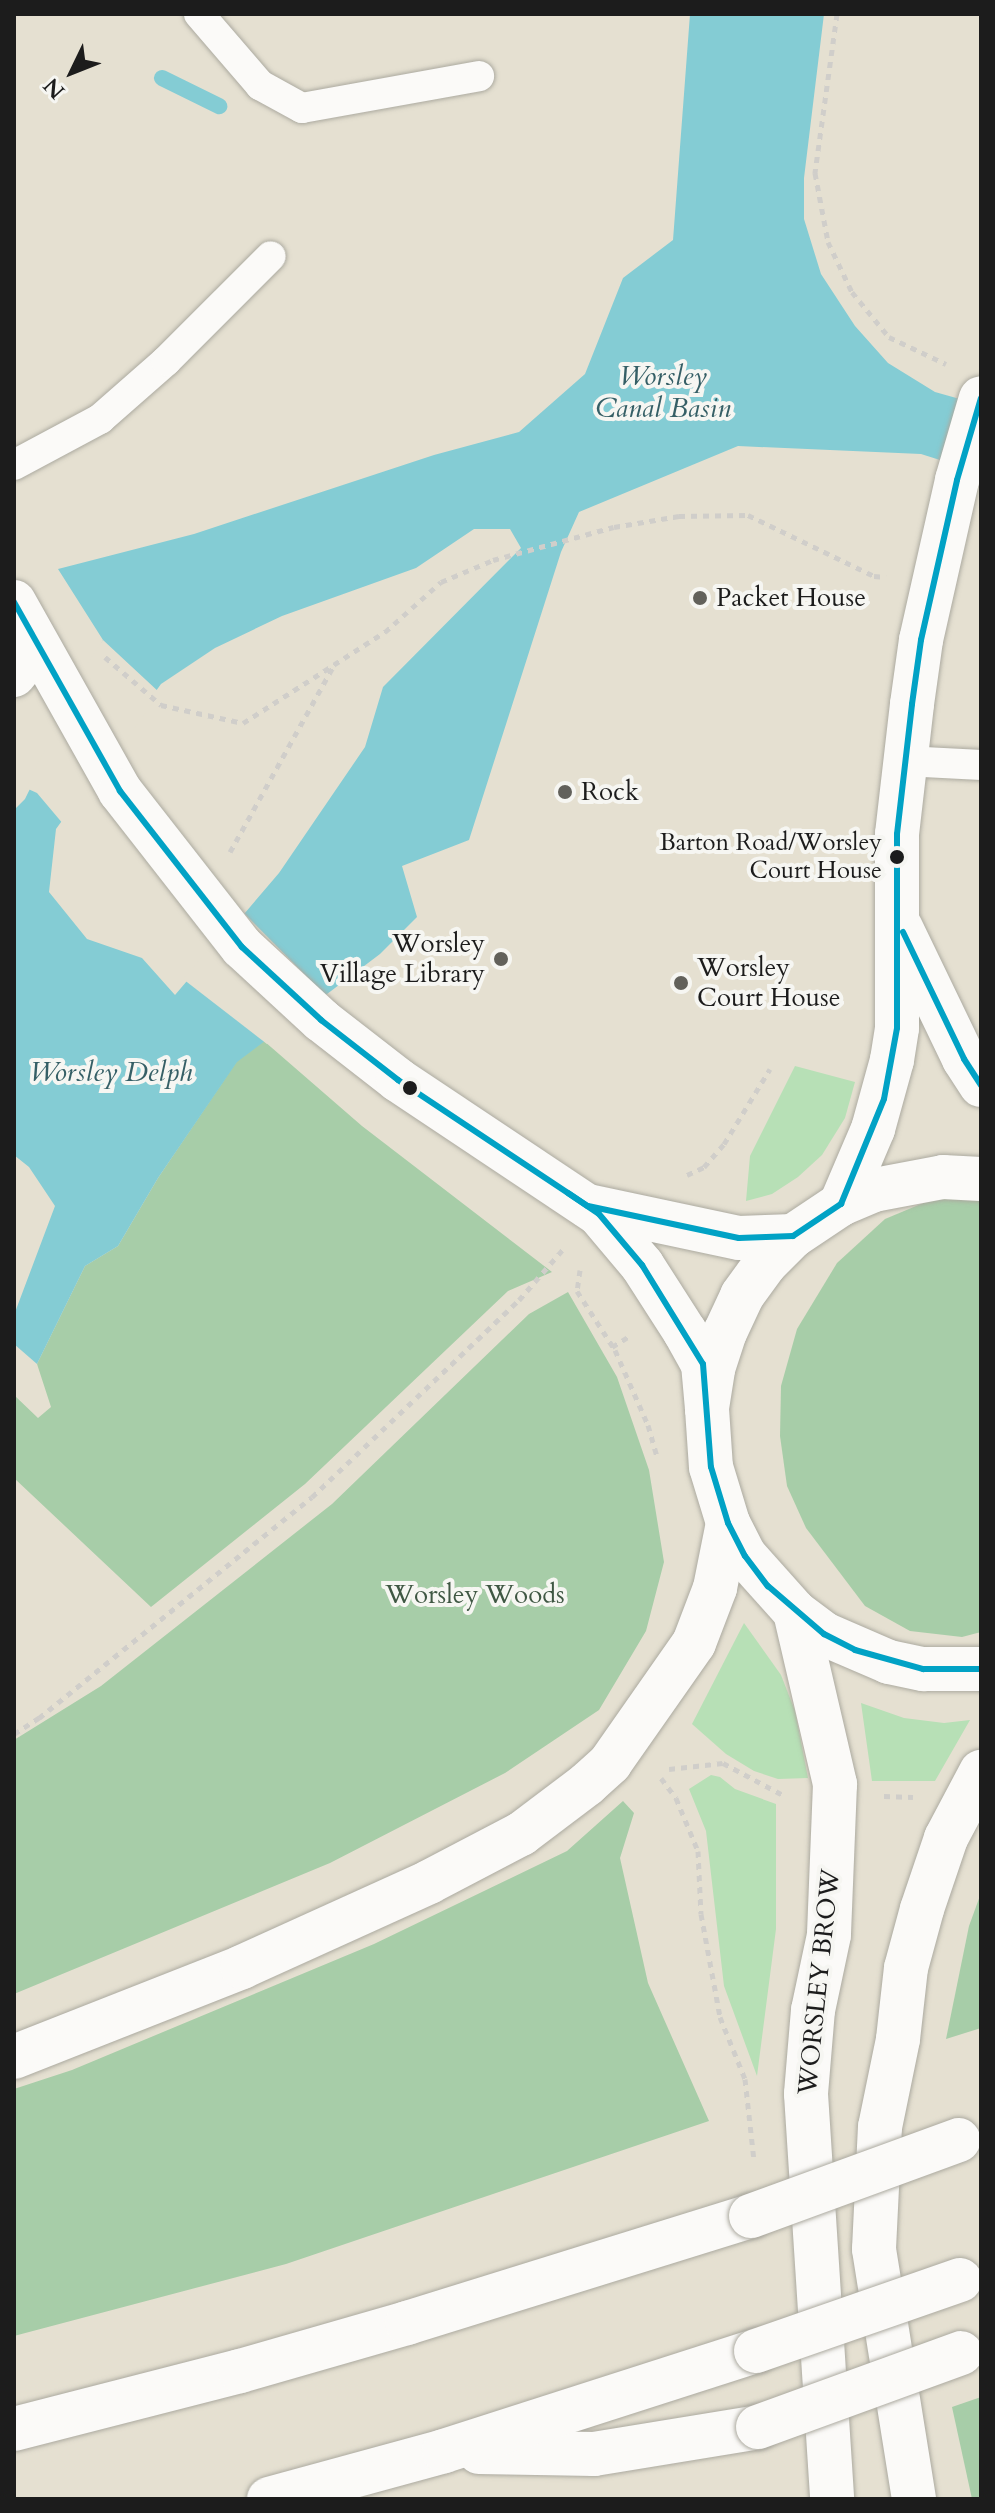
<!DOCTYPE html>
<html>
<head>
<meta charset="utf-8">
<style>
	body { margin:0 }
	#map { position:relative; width:995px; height:2513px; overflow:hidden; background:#e5e0d1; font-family:Cardo,serif }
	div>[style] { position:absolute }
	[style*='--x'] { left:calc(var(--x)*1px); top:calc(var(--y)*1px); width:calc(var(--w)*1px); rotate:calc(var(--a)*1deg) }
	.green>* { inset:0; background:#b7e0b6 }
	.forest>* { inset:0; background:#a7cda8 }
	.water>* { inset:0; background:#84ccd4 }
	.pier>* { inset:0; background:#e5e0d1 }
	.stream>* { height:16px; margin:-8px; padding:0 8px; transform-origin:8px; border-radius:8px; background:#84ccd4 }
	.path>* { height:5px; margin-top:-2.5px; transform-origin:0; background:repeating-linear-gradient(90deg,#d0ceca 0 6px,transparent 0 12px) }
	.roads { filter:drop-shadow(0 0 2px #acaaa0) drop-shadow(0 0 2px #acaaa0) }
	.service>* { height:30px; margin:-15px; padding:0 15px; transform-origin:15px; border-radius:15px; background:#fbfaf8 }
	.minor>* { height:44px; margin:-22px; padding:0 22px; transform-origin:22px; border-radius:22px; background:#fbfaf8 }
	.secondary>* { height:44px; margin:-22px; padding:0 22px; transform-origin:22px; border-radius:22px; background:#fbfaf8 }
	.primary>* { height:44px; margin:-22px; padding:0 22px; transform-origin:22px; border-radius:22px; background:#fbfaf8 }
	.trunk>* { height:44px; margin:-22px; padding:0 22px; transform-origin:22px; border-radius:22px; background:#fbfaf8 }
	.motorway>* { height:44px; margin:-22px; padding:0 22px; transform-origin:22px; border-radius:22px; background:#fbfaf8 }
	.bridges { filter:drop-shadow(0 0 2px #acaaa0) drop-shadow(0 0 2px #acaaa0) }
	.motorway-bridge>* { height:44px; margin:-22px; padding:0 22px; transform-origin:22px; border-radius:22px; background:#fbfaf8 }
	.bus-1>* { height:6px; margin:-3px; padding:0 3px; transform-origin:3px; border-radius:3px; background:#01a2c5 }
	.dots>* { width:22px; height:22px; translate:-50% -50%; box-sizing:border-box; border:4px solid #f6f6f2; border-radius:50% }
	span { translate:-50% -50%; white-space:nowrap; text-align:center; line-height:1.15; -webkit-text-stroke:8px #f6f6f2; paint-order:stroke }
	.bus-label { font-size:24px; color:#1c1c1c }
	.right { translate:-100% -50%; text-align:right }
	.poi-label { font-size:26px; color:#1c1c1c }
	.left { translate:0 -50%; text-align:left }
	.park-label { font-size:26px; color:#3f5743 }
	.street-label { font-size:26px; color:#1c1c1c }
	.water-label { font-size:28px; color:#355f66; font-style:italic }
	.frame { position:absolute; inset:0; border:16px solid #1c1c1c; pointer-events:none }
	.north { position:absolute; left:32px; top:32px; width:80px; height:80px; -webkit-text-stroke:6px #f6f6f2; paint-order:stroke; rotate:227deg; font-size:22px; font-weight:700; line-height:32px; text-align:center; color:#1c1c1c }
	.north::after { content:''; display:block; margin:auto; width:28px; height:36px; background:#1c1c1c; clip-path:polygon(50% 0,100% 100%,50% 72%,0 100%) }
</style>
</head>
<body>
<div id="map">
	<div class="green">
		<i style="clip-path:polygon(795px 1066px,855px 1082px,845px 1118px,822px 1155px,798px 1177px,772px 1194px,746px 1201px,750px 1156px)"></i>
		<i style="clip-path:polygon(744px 1623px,781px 1675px,795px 1711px,808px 1778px,778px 1779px,754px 1771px,726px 1754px,692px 1724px)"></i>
		<i style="clip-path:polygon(861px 1703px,904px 1718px,944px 1723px,970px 1720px,935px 1781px,872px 1781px)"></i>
		<i style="clip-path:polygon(711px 1775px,720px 1777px,735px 1789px,776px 1804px,776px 1929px,757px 2076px,724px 1986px,706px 1831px,689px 1789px)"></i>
	</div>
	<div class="forest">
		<i style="clip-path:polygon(264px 1041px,362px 1126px,552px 1272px,508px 1291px,305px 1484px,151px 1607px,14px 1478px,14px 1395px,38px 1418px,51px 1407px,37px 1364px,85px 1266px,118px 1246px,158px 1178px,237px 1061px)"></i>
		<i style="clip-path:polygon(940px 1196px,981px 1196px,981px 1632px,962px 1637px,910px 1631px,865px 1606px,806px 1528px,787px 1486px,780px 1436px,781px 1386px,797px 1329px,837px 1263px,885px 1219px)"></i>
		<i style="clip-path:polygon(568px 1292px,617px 1377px,649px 1470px,664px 1562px,646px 1631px,599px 1710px,505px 1773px,330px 1863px,14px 1994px,14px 1740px,101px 1686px,332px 1504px,529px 1314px)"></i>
		<i style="clip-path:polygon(623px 1801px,634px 1813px,620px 1858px,648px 1983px,709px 2121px,286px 2264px,14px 2336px,14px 2089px,72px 2070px,374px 1944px,567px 1851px)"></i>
		<i style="clip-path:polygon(981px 1893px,981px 2028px,946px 2039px,969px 1926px)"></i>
		<i style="clip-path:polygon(981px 2397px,981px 2499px,972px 2499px,952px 2407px)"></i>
	</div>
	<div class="water">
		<i style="clip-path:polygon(evenodd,690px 14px,824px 14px,804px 178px,804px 219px,821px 274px,855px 326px,888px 363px,935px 392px,981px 405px,981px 473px,921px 454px,738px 446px,579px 512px,561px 552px,469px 840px,402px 866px,417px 917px,380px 954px,237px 1062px,158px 1178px,118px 1246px,85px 1266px,37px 1364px,14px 1344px,14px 1315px,55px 1206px,29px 1167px,14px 1155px,14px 810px,25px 799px,103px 640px,58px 569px,194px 534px,434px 455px,519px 432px,585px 374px,623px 278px,673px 240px,690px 14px,474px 529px,510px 529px,521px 548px,383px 687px,365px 747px,279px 873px,175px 995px,142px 958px,87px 939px,49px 892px,56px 829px,161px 684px,215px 648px,282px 616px,416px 568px,474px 529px)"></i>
	</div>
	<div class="pier">
		<i style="clip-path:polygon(103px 640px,160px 693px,64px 825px,37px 793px,26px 788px,87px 664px)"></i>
		<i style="clip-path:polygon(242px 911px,328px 998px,267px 1044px,183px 979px)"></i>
	</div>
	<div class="stream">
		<i style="--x:162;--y:78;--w:64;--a:26.2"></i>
	</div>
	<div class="path">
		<i style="--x:837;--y:14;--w:161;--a:97.9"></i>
		<i style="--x:815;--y:173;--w:70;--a:79.3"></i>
		<i style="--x:828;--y:242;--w:55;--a:64.4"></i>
		<i style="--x:852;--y:292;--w:58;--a:50.6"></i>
		<i style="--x:889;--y:337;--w:63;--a:25.3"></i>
		<i style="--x:105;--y:657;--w:74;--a:40.6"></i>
		<i style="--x:161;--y:705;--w:84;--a:12.4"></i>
		<i style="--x:243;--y:723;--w:169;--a:-32.7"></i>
		<i style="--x:385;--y:632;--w:75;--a:-41.8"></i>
		<i style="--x:441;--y:582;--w:56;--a:-22.9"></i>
		<i style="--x:493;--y:560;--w:125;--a:-15.3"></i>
		<i style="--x:614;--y:527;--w:66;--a:-9.6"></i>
		<i style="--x:679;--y:516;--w:69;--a:-0.8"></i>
		<i style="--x:748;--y:515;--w:140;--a:25.8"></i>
		<i style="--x:874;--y:576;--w:12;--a:5"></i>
		<i style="--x:230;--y:852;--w:214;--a:-60.9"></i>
		<i style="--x:687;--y:1175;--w:19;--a:-25"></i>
		<i style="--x:704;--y:1167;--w:30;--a:-49"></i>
		<i style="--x:724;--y:1144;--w:88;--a:-58.5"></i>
		<i style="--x:580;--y:1270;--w:21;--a:98"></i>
		<i style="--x:577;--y:1291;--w:70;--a:57.2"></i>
		<i style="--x:615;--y:1350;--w:82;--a:66.3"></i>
		<i style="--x:648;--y:1425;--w:33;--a:74"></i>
		<i style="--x:612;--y:1347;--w:19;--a:-32"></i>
		<i style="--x:14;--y:1734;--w:30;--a:-33"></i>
		<i style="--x:39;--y:1718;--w:351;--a:-39"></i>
		<i style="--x:312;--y:1497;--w:286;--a:-43.6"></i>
		<i style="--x:519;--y:1300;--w:69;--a:-49.1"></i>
		<i style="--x:669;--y:1769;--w:54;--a:-6.3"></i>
		<i style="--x:723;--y:1763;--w:68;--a:28.1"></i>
		<i style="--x:661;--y:1778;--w:25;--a:53"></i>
		<i style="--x:676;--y:1798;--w:57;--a:67.5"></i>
		<i style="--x:698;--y:1851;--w:63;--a:87.3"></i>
		<i style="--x:701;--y:1914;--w:105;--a:79.5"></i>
		<i style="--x:720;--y:2017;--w:67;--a:68"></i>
		<i style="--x:745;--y:2079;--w:81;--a:83.7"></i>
		<i style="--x:884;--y:1796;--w:29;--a:2"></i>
	</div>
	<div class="roads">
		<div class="service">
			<i style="--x:199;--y:14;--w:94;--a:49.3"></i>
			<i style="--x:260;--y:85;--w:48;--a:28.7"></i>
			<i style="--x:302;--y:108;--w:180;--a:-10.2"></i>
			<i style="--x:14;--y:465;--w:98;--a:-28.1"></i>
			<i style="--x:100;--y:419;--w:88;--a:-41.3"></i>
			<i style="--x:166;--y:361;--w:148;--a:-45"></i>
			<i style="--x:905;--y:761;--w:76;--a:3"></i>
		</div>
		<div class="minor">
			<i style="--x:14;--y:675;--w:36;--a:-51"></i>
		</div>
		<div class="secondary">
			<i style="--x:901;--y:928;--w:145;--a:64.3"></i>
			<i style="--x:964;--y:1059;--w:31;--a:57"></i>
			<i style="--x:841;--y:1204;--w:82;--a:-66.9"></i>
			<i style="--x:873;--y:1129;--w:72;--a:-74.6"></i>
			<i style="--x:892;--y:1060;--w:32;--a:-81"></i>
			<i style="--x:897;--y:1028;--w:194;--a:-90"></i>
			<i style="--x:897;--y:834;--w:131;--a:-83.4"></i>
			<i style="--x:912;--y:704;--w:65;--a:-82"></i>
			<i style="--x:921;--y:640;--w:164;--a:-77.3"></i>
			<i style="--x:957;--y:480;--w:85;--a:-73.7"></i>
		</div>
		<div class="primary">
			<i style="--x:14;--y:602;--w:217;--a:60.7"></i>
			<i style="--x:120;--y:791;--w:198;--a:52"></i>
			<i style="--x:242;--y:947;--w:108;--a:42.7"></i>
			<i style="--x:321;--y:1020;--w:98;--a:37.9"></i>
			<i style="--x:398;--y:1080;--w:242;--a:33.7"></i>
			<i style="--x:599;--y:1214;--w:67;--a:49.9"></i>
			<i style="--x:642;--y:1265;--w:80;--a:57.3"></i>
			<i style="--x:685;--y:1332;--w:37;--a:61"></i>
			<i style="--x:703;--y:1364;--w:45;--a:84.9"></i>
			<i style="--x:588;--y:1206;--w:154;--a:12"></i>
			<i style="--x:739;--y:1238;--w:54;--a:-2.1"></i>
		</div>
		<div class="trunk">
			<i style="--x:981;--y:1179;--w:38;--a:-177"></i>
			<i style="--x:943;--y:1177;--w:70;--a:169.3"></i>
			<i style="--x:874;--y:1190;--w:36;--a:157"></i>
			<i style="--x:841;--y:1204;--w:58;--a:146.3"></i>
			<i style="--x:793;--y:1236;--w:40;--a:135"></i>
			<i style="--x:765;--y:1264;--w:39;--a:126"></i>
			<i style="--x:742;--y:1296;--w:40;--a:115"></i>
			<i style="--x:725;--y:1332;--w:40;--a:108"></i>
			<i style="--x:713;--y:1370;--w:39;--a:99"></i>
			<i style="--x:707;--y:1409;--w:58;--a:86.1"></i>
			<i style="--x:711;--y:1467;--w:59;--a:73.1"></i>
			<i style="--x:728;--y:1523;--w:37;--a:63"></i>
			<i style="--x:745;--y:1556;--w:75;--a:48.2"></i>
			<i style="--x:795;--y:1612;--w:36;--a:37"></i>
			<i style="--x:824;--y:1634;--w:71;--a:23.3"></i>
			<i style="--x:889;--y:1662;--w:35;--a:12"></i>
			<i style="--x:923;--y:1669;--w:58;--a:0"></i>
			<i style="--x:795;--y:1612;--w:177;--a:76.9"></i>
			<i style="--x:835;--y:1784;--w:151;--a:92.3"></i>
			<i style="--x:829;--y:1935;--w:77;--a:102"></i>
			<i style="--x:813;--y:2010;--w:84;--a:94.8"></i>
			<i style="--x:806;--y:2094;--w:406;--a:86.3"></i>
			<i style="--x:587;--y:1784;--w:31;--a:-42"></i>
			<i style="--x:610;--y:1763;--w:146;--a:-55"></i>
			<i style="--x:694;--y:1643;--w:59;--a:-69.1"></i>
			<i style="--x:715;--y:1588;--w:66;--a:-78.7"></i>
			<i style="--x:914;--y:2499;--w:253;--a:-99.1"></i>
			<i style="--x:874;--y:2249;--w:122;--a:-87.2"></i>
			<i style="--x:880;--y:2127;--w:90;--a:-78.4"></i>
			<i style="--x:898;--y:2039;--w:71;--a:-83.6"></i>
			<i style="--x:906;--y:1968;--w:61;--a:-74.8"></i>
			<i style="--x:922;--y:1909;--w:75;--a:-71.3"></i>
			<i style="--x:946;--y:1838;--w:75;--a:-62.1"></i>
		</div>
		<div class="motorway">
			<i style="--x:14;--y:2057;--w:245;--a:-21.5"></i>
			<i style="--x:242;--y:1967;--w:205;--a:-24.4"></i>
			<i style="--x:429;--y:1882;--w:104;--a:-27.6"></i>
			<i style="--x:521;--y:1834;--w:83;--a:-37.1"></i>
			<i style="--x:14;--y:2429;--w:233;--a:-14.4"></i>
			<i style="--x:240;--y:2371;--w:174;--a:-16"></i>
			<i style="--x:407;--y:2323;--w:360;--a:-17.3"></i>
			<i style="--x:479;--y:2452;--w:115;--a:1"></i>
			<i style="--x:594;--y:2454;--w:166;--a:-9.3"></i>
			<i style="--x:269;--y:2499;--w:181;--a:-15.3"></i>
			<i style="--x:444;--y:2451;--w:328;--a:-17.8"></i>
		</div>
	</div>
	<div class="bridges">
		<div class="motorway-bridge">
			<i style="--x:751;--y:2216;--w:221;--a:-20.1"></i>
			<i style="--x:756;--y:2351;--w:216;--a:-19.2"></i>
			<i style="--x:758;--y:2427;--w:216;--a:-20"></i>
		</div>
	</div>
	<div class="bus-1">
		<i style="--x:14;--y:602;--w:217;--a:60.7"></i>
		<i style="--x:120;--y:791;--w:198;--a:52"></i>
		<i style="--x:242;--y:947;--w:108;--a:42.7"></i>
		<i style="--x:321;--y:1020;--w:98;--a:37.9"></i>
		<i style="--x:398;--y:1080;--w:228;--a:33.6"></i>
		<i style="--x:588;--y:1206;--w:154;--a:12"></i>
		<i style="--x:739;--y:1238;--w:54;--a:-2.1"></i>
		<i style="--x:793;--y:1236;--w:58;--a:-33.7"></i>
		<i style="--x:841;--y:1204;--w:113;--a:-67.7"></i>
		<i style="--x:884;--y:1099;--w:72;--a:-79.6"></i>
		<i style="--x:897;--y:1028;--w:194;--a:-90"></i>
		<i style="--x:897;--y:834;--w:131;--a:-83.4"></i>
		<i style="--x:912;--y:704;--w:65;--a:-82"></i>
		<i style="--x:921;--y:640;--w:164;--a:-77.3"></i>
		<i style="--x:957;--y:480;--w:85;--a:-73.7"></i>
		<i style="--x:903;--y:932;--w:141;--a:64.3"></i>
		<i style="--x:964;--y:1059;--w:31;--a:57"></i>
		<i style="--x:568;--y:1193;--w:37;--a:34"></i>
		<i style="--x:599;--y:1214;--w:67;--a:49.9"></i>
		<i style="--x:642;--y:1265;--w:116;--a:58.4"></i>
		<i style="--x:703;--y:1364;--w:103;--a:85.6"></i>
		<i style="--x:711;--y:1467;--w:59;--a:73.1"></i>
		<i style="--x:728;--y:1523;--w:37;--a:63"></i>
		<i style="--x:745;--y:1556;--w:38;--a:53"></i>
		<i style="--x:768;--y:1586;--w:74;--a:40.6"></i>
		<i style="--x:824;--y:1634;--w:35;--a:27"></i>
		<i style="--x:855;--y:1650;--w:71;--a:15.6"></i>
		<i style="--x:923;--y:1669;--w:58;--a:0"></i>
	</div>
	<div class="dots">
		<i style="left:700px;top:598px;background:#62615b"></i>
		<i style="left:565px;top:792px;background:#62615b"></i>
		<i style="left:897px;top:857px;background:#1c1c1c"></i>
		<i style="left:501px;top:959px;background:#62615b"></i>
		<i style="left:681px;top:983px;background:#62615b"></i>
		<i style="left:410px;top:1088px;background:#1c1c1c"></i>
	</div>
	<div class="bus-label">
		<span class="right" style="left:882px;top:857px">Barton Road/Worsley<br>Court House</span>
	</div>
	<div class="poi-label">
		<span class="left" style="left:716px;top:598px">Packet House</span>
		<span class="left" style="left:581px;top:792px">Rock</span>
		<span class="right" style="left:485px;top:959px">Worsley<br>Village Library</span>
		<span class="left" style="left:697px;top:983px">Worsley<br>Court House</span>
	</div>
	<div class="park-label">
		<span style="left:475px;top:1595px">Worsley Woods</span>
	</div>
	<div class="street-label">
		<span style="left:819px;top:1982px;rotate:-84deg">WORSLEY BROW</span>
	</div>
	<div class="water-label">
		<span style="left:663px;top:392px">Worsley<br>Canal Basin</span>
		<span style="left:111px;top:1072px">Worsley Delph</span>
	</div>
	<div class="frame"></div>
	<div class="north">N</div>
</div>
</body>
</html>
